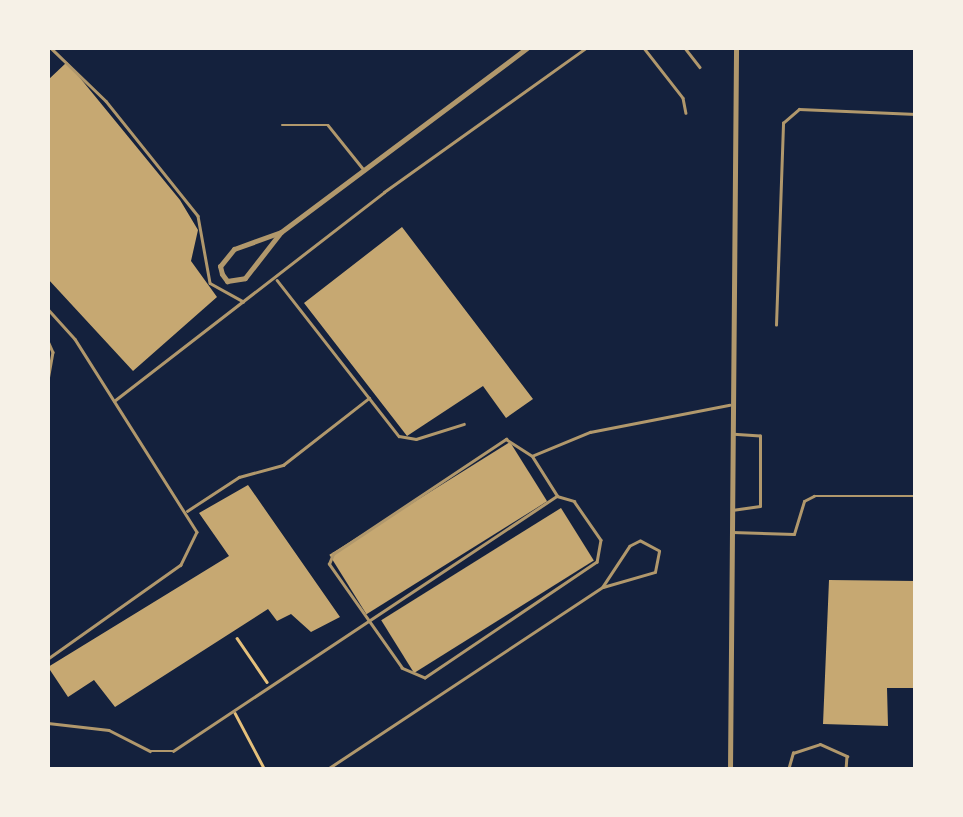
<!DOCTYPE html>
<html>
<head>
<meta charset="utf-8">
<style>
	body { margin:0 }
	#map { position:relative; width:963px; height:817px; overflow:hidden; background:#14213d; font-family:"PT Sans",sans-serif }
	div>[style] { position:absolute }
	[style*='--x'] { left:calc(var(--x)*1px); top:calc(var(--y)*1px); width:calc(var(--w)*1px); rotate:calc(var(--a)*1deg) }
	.building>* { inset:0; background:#c6a872; transform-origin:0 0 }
	.path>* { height:2.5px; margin:-1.25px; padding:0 1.25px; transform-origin:1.25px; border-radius:1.25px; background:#e5c07b }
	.service>* { height:2.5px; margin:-1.25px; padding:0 1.25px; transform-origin:1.25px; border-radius:1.25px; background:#b1986c }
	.minor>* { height:5px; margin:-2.5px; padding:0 2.5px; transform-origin:2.5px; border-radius:2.5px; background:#b1986c }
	span { translate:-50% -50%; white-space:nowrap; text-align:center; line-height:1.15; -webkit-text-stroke:8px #f6f1e7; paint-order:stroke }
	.frame { position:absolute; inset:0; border:50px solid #f6f1e7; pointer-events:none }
</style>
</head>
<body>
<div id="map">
	<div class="building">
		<i style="clip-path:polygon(67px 62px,180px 200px,198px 230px,191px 261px,217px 297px,133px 371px,48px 279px,48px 80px)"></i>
		<i style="clip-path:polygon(402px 227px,533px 399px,506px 418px,483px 386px,407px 436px,304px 303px)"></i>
		<i style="left:510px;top:442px;width:70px;height:213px;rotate:58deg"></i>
		<i style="clip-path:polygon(248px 485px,340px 617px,311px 632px,291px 614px,277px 621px,268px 609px,115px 707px,94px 680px,68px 697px,48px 667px,229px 556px,199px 513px)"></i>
		<i style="left:561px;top:508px;width:62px;height:212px;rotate:58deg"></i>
		<i style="clip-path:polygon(829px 580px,916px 581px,916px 688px,887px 688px,888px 726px,823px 724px)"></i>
	</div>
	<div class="path">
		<i style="--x:237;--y:638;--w:53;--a:55.7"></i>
		<i style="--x:235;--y:713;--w:64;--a:62.2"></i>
	</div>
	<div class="service">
		<i style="--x:51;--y:48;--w:76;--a:43.9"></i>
		<i style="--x:106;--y:101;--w:147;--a:51.3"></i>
		<i style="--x:198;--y:216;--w:68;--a:79.8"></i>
		<i style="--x:210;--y:283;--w:38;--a:29"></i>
		<i style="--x:644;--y:48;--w:63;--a:52"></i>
		<i style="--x:683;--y:98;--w:15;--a:79"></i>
		<i style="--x:685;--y:48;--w:24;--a:52"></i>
		<i style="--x:282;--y:125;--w:46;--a:0"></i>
		<i style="--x:328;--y:125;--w:58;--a:51.3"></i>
		<i style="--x:277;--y:280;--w:198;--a:52"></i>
		<i style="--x:399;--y:436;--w:17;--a:10"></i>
		<i style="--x:416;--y:439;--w:50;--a:-17.4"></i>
		<i style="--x:48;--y:309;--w:40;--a:48"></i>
		<i style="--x:75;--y:339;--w:228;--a:57.7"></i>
		<i style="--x:197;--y:532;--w:37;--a:116"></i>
		<i style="--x:181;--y:565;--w:163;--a:144.7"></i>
		<i style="--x:776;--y:325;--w:202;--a:-88"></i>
		<i style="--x:783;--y:123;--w:21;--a:-41"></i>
		<i style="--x:799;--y:109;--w:117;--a:2.4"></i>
		<i style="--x:48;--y:341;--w:12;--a:66"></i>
		<i style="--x:53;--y:352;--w:27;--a:100"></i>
		<i style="--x:114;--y:401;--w:341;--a:-37.7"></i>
		<i style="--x:384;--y:192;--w:248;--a:-35.5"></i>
		<i style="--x:557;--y:496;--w:18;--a:16"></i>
		<i style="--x:574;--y:501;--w:47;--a:55.3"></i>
		<i style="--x:601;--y:540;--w:22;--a:100"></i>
		<i style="--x:597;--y:562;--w:207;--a:146"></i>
		<i style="--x:425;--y:678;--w:25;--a:-157"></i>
		<i style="--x:402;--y:668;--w:127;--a:-125.1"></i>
		<i style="--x:329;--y:564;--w:11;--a:-68"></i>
		<i style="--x:333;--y:554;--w:208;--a:-33.6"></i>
		<i style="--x:506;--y:439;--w:31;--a:33"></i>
		<i style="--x:532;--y:456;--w:63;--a:-22.5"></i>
		<i style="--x:590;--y:432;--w:142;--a:-11"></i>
		<i style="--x:732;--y:510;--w:28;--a:-8"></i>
		<i style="--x:760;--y:506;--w:70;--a:-90"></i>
		<i style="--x:760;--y:436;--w:26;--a:-176"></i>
		<i style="--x:187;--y:511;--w:62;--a:-33.2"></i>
		<i style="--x:239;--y:477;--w:46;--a:-15.3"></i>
		<i style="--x:283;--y:465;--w:109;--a:-37.9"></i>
		<i style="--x:732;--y:532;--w:62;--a:1.8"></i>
		<i style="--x:794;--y:534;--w:34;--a:-73"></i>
		<i style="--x:804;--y:501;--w:11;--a:-27"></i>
		<i style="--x:814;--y:496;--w:102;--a:0"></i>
		<i style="--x:48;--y:723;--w:61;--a:6.5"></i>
		<i style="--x:109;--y:730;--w:46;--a:27.1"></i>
		<i style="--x:150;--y:751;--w:23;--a:0"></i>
		<i style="--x:173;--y:751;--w:461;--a:-33.6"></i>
		<i style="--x:557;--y:496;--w:45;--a:-122.3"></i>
		<i style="--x:326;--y:770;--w:332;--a:-33.5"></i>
		<i style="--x:603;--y:587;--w:54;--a:-16.1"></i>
		<i style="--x:655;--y:572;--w:21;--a:-79"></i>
		<i style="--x:659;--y:551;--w:21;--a:-152"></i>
		<i style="--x:640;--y:541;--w:11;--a:153"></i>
		<i style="--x:630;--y:546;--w:49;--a:123.4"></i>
		<i style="--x:788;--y:770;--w:18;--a:-74"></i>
		<i style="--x:793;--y:753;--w:28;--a:-18"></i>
		<i style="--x:820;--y:744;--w:30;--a:24"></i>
		<i style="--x:847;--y:756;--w:14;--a:94"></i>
	</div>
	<div class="minor">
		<i style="--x:281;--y:232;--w:50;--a:160.1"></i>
		<i style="--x:234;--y:249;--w:22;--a:129"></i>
		<i style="--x:220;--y:266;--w:8;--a:76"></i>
		<i style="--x:222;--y:274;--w:9;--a:54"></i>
		<i style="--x:227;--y:281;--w:18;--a:-9"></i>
		<i style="--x:245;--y:278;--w:58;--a:-52"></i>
		<i style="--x:281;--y:232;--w:307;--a:-36.8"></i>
		<i style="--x:730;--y:770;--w:722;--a:-89.52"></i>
	</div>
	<div class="frame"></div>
</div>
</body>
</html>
